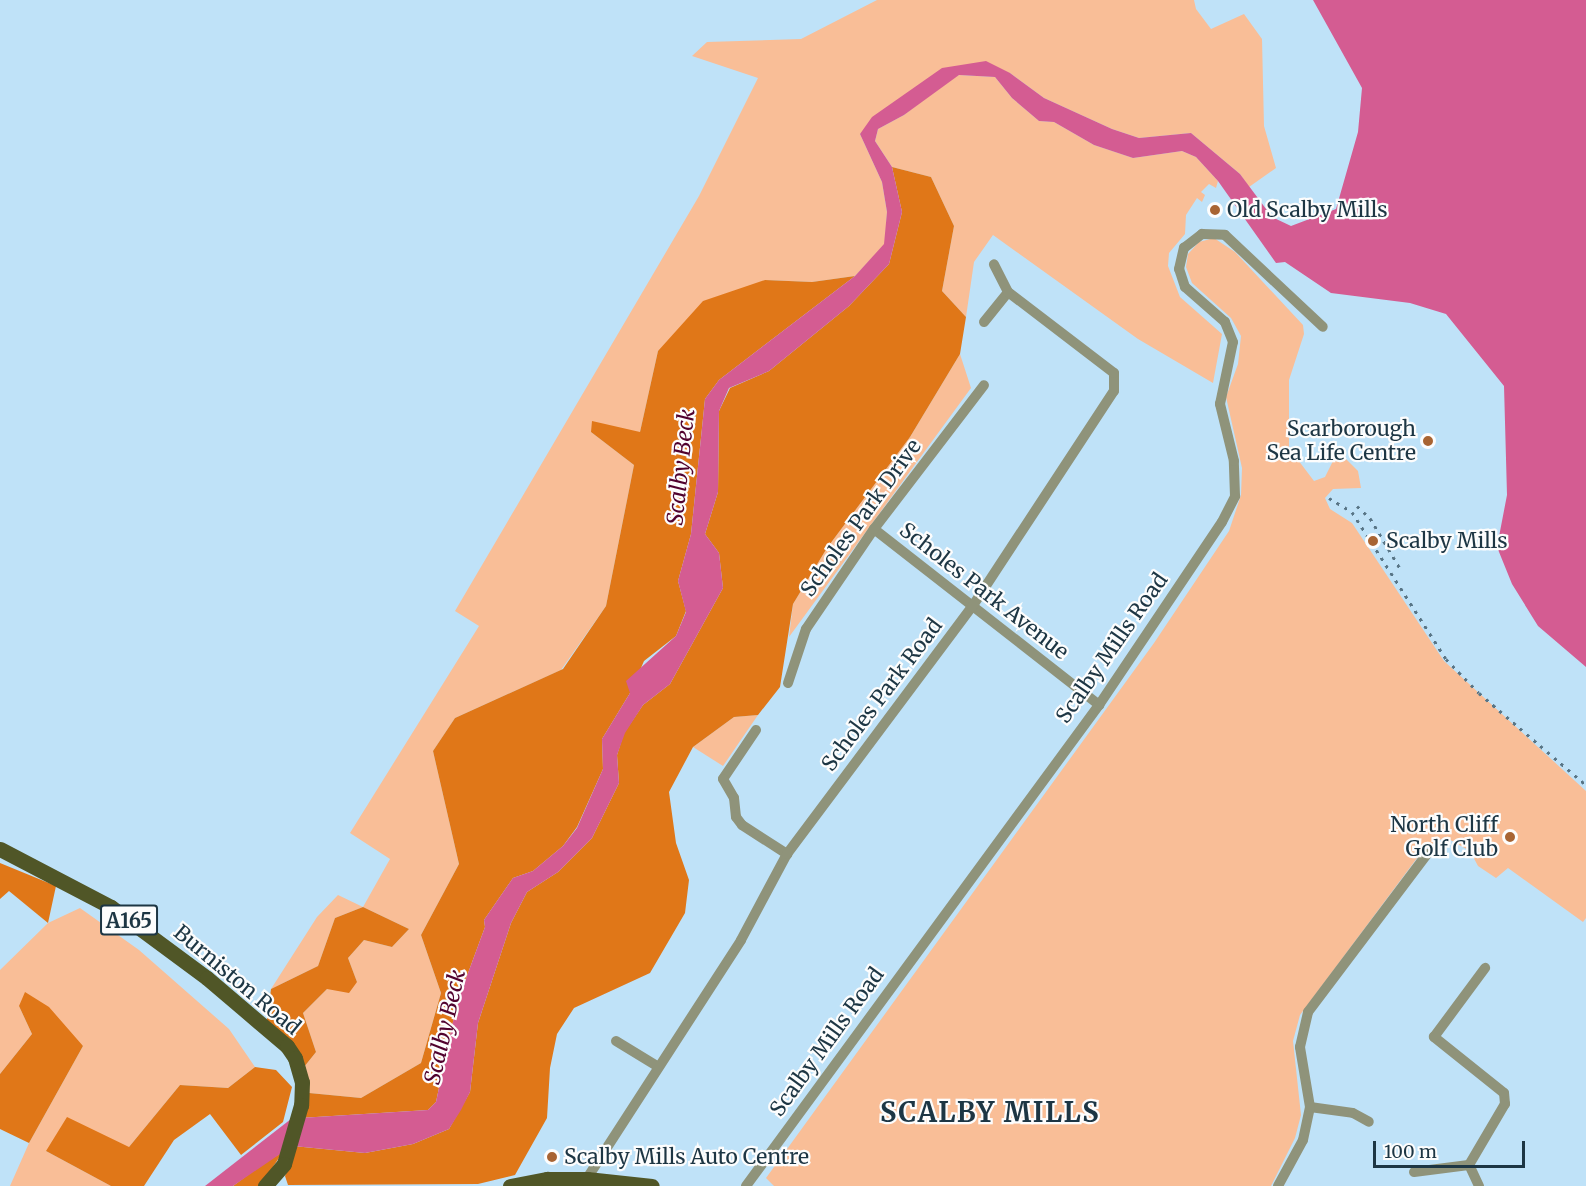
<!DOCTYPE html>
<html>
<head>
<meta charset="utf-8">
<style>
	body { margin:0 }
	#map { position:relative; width:1586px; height:1186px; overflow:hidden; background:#bfe2f8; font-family:Merriweather,serif }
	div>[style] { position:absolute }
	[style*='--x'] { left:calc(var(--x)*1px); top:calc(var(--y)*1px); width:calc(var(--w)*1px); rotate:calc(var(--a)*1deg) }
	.green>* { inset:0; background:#f9be97 }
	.forest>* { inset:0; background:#e07718 }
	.water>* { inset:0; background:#d45c92 }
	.street>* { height:10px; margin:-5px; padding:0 5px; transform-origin:5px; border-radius:5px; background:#8f937a }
	.primary>* { height:15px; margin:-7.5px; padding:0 7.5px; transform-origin:7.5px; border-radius:7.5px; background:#505627 }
	.rail>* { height:3px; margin-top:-1.5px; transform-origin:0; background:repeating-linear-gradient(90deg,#587586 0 3px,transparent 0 9px) }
	.dots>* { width:16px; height:16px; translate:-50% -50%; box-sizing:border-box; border:3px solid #fdfdfd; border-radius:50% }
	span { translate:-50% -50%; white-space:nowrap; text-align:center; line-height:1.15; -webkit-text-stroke:4.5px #fdfdfd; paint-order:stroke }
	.shield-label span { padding:2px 4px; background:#fdfdfd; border:2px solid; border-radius:4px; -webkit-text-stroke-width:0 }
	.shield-label { font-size:20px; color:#1d3644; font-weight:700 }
	.poi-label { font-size:21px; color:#1d3644 }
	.left { translate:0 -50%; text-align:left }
	.right { translate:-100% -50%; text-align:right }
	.street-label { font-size:21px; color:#1d3644 }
	.water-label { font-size:22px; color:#51022e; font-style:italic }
	.district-label { font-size:27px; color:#1d3644; font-weight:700; letter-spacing:1.5px }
	.scale { position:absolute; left:1373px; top:1141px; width:152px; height:27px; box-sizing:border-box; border:3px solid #1d3644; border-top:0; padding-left:8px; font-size:18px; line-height:21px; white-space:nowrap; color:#1d3644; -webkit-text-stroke:4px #fdfdfd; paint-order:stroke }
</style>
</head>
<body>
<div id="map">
	<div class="green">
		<i style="clip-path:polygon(877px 0,1194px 0,1196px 9px,1211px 29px,1244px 14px,1262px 39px,1264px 126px,1276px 168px,1249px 187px,1240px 174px,1191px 133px,1139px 138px,1112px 129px,1044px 98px,1010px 73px,942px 69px,860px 134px,882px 182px,887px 212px,885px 244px,855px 276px,812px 282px,765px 280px,658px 351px,640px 432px,591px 432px,634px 465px,606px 606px,561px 670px,455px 718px,433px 751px,459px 864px,421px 935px,441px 993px,421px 1063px,361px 1098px,309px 1093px,304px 1067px,316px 1052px,303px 1013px,327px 989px,357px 982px,348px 958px,364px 940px,392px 947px,409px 929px,363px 907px,335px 918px,318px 966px,271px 989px,317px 917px,338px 895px,363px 907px,390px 859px,350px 833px,479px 626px,455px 611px,699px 196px,758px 78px,692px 56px,707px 42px,801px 39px)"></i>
		<i style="clip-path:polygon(959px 75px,995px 77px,1012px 98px,1039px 121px,1054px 122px,1094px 145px,1133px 158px,1182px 151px,1196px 157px,1218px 181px,1216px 188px,1209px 184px,1201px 192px,1205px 195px,1202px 202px,1197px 198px,1186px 215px,1185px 234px,1169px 253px,1168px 266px,1180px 297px,1222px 334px,1213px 383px,1138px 339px,993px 235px,974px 262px,966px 317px,942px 291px,954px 226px,931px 177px,892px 167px,875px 141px,878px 129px,904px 115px,947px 81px)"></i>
		<i style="clip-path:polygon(1214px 238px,1235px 252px,1303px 325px,1304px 334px,1289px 380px,1289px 448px,1314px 481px,1325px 477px,1338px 451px,1358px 471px,1361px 488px,1333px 489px,1325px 498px,1330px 509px,1352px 523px,1444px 661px,1586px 791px,1586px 918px,1583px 922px,1508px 868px,1496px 878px,1478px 866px,1470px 851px,1445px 837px,1423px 850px,1300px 1015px,1293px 1041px,1301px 1115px,1295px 1138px,1271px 1186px,774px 1186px,766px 1178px,1154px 643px,1229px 531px,1241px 495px,1242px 468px,1226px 397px,1238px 364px,1241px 336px,1231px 318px,1192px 283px,1186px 267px,1188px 254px,1199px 242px)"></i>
		<i style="clip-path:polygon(960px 354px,971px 388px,789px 637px,793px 604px,827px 548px,910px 437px)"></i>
		<i style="clip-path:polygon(758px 715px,723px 766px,693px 747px,734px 717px)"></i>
		<i style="clip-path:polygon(80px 908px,139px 950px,229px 1029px,255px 1067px,228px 1088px,180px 1085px,129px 1147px,46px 1151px,111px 1186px,10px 1186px,29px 1143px,83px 1046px,19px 1006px,32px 1034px,0 1074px,0 970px,48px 923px)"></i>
	</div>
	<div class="forest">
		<i style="clip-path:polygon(892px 167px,931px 177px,954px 226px,942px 291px,966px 317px,960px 354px,910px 437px,827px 548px,793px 604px,780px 687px,758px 715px,734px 717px,693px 747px,669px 792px,676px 843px,689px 880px,685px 913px,650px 973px,574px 1008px,557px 1034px,550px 1068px,547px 1118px,515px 1175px,478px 1184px,288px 1185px,285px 1176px,293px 1159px,293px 1146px,365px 1153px,413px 1144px,449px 1129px,470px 1092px,478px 1023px,511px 923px,527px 892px,558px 872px,592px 838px,619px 783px,617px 755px,624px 733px,643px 705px,670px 684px,723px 588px,719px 553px,705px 534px,718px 492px,719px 411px,730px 388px,769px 371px,849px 306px,889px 264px,902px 212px)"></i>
		<i style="clip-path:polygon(855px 276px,719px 380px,705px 399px,691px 534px,678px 581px,686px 611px,676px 636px,644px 661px,630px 693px,602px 739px,603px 769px,577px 827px,563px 846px,533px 871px,513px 878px,484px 920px,485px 927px,457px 1003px,436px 1102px,428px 1110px,300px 1118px,309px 1093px,361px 1098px,421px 1063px,441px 993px,421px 935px,459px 864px,433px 751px,455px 718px,563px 669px,606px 606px,634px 465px,591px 432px,592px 421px,640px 432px,658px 351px,703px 301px,765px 280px,812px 282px)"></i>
		<i style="clip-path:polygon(0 863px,56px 886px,48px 923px,9px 891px,0 899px)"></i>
		<i style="clip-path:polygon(363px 907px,409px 929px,392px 947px,364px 940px,348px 958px,357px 982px,349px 993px,327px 989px,303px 1013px,316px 1052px,304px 1067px,267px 1020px,271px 989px,318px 966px,335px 918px)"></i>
		<i style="clip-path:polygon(25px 992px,49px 1007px,83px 1046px,29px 1143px,0 1129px,0 1074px,32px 1034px,19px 1006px)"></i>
		<i style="clip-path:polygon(255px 1067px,276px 1070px,292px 1087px,283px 1122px,241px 1155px,210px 1114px,174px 1140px,144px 1186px,111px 1186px,46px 1151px,67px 1117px,129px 1147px,180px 1085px,228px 1088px)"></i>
		<i style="clip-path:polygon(283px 1152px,260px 1186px,233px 1186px,264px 1163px)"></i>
	</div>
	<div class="water">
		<i style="clip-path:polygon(1313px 0,1586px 0,1586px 667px,1538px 626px,1512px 584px,1497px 547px,1507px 495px,1504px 386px,1446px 314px,1410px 303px,1331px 293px,1285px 262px,1276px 263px,1218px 181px,1196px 157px,1182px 151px,1133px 158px,1094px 145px,1054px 122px,1039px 121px,1012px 98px,995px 77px,959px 75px,904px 115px,878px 129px,875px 141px,892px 167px,902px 212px,889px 264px,849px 306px,769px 371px,729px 388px,719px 411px,718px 492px,705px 534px,719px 553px,723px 588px,670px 684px,643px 705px,625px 733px,617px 755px,619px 783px,592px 838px,558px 872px,527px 892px,511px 923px,478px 1023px,470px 1092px,461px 1110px,449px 1129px,413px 1144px,365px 1153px,293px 1146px,300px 1118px,428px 1110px,436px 1102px,457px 1003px,485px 927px,484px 920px,513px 878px,533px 871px,563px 846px,577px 828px,603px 769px,602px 739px,630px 693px,626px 681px,676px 636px,686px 612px,678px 581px,691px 534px,705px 399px,719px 380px,855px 276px,884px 244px,887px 212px,882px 182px,860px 134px,872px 117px,942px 68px,986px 61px,1010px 73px,1044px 98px,1112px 129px,1139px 138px,1191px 133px,1240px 174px,1272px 217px,1291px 226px,1336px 209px,1358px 132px,1362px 88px)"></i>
		<i style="clip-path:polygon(291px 1119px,283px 1152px,233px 1186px,205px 1186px)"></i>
	</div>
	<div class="street">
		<i style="--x:984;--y:322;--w:38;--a:-51"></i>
		<i style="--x:874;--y:529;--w:286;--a:38"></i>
		<i style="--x:788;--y:683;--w:57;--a:-71.6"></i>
		<i style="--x:806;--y:629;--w:121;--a:-55.8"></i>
		<i style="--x:874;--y:529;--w:181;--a:-52.6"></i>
		<i style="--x:756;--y:730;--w:59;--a:124"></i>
		<i style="--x:723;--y:779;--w:22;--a:60"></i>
		<i style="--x:734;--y:798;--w:19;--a:84"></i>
		<i style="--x:736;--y:817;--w:10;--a:53"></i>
		<i style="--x:742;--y:825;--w:54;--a:32.8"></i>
		<i style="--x:616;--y:1041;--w:48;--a:31.4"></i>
		<i style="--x:1310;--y:1107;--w:43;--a:7.9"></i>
		<i style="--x:1353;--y:1113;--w:18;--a:29"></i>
		<i style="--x:1414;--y:1172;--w:55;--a:-7.3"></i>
		<i style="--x:584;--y:1183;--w:289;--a:-57.1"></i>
		<i style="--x:741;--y:940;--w:98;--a:-61.9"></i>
		<i style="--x:787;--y:854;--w:309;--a:-53.2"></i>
		<i style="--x:972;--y:607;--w:258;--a:-56.7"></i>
		<i style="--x:1114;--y:391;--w:18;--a:-90"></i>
		<i style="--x:1114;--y:373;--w:133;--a:-142.6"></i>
		<i style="--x:1008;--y:292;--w:31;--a:-117"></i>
		<i style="--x:746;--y:1186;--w:597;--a:-53.73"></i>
		<i style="--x:1099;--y:705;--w:220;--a:-56.1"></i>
		<i style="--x:1222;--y:522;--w:29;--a:-63"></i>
		<i style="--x:1235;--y:496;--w:35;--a:-92"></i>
		<i style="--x:1234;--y:461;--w:59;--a:-103.8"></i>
		<i style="--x:1220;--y:404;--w:63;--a:-78.2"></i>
		<i style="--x:1233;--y:342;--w:22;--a:-112"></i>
		<i style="--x:1225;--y:322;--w:53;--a:-138.8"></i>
		<i style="--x:1185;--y:287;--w:19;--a:-108"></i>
		<i style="--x:1179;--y:269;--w:22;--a:-77"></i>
		<i style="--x:1184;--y:248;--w:23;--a:-38"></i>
		<i style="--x:1202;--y:234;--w:23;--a:2"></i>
		<i style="--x:1225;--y:235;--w:134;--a:43.2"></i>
		<i style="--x:1278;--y:1186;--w:52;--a:-61.5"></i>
		<i style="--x:1303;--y:1140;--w:34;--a:-78"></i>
		<i style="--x:1310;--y:1107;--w:61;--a:-99.5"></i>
		<i style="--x:1300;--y:1047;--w:36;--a:-77"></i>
		<i style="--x:1308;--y:1012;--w:198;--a:-53"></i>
		<i style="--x:1479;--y:1186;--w:23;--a:-115"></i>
		<i style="--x:1469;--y:1165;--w:71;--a:-59.5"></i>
		<i style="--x:1505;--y:1104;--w:11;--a:-95"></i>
		<i style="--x:1504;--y:1093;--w:90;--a:-141.3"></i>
		<i style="--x:1434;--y:1037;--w:86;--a:-53.5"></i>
	</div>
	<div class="primary">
		<i style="--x:0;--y:849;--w:125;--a:27.6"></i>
		<i style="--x:111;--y:907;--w:119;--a:36.5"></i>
		<i style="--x:207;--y:978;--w:105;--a:40.4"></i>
		<i style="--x:287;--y:1046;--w:14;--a:56"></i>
		<i style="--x:295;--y:1058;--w:25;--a:74"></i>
		<i style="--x:302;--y:1082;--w:23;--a:92"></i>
		<i style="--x:301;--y:1105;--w:61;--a:106.1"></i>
		<i style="--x:284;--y:1164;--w:29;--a:131"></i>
		<i style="--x:510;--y:1186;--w:38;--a:-11"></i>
		<i style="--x:547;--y:1179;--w:40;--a:0"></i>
		<i style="--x:587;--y:1179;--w:65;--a:6.1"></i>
	</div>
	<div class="rail">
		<i style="--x:1329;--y:498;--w:27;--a:31"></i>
		<i style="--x:1352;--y:512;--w:174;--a:57.4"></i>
		<i style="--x:1446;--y:659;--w:47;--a:45.9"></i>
		<i style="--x:1479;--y:693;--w:141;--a:40.7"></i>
		<i style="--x:1357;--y:506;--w:18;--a:43"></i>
		<i style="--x:1370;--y:518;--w:61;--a:59.2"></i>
	</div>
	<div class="dots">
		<i style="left:1215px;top:210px;background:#a86433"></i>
		<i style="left:1428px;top:441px;background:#a86433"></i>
		<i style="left:1373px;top:541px;background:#a86433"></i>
		<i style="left:1510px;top:837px;background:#a86433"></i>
		<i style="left:552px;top:1157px;background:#a86433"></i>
	</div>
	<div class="shield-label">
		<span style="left:129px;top:920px">A165</span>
	</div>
	<div class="poi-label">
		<span class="left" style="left:1227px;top:210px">Old Scalby Mills</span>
		<span class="right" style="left:1416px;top:441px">Scarborough<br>Sea Life Centre</span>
		<span class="left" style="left:1386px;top:541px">Scalby Mills</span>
		<span class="right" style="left:1498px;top:837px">North Cliff<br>Golf Club</span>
		<span class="left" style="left:564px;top:1157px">Scalby Mills Auto Centre</span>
	</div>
	<div class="street-label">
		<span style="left:861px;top:518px;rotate:-54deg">Scholes Park Drive</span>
		<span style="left:984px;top:591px;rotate:38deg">Scholes Park Avenue</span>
		<span style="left:1112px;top:648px;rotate:-55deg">Scalby Mills Road</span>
		<span style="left:882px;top:695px;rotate:-53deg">Scholes Park Road</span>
		<span style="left:237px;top:980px;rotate:40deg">Burniston Road</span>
		<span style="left:827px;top:1042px;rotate:-54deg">Scalby Mills Road</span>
	</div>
	<div class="water-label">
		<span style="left:681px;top:467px;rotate:-84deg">Scalby Beck</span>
		<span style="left:445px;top:1027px;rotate:-77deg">Scalby Beck</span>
	</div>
	<div class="district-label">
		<span style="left:990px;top:1113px">SCALBY MILLS</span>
	</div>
	<div class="scale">100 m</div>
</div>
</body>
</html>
